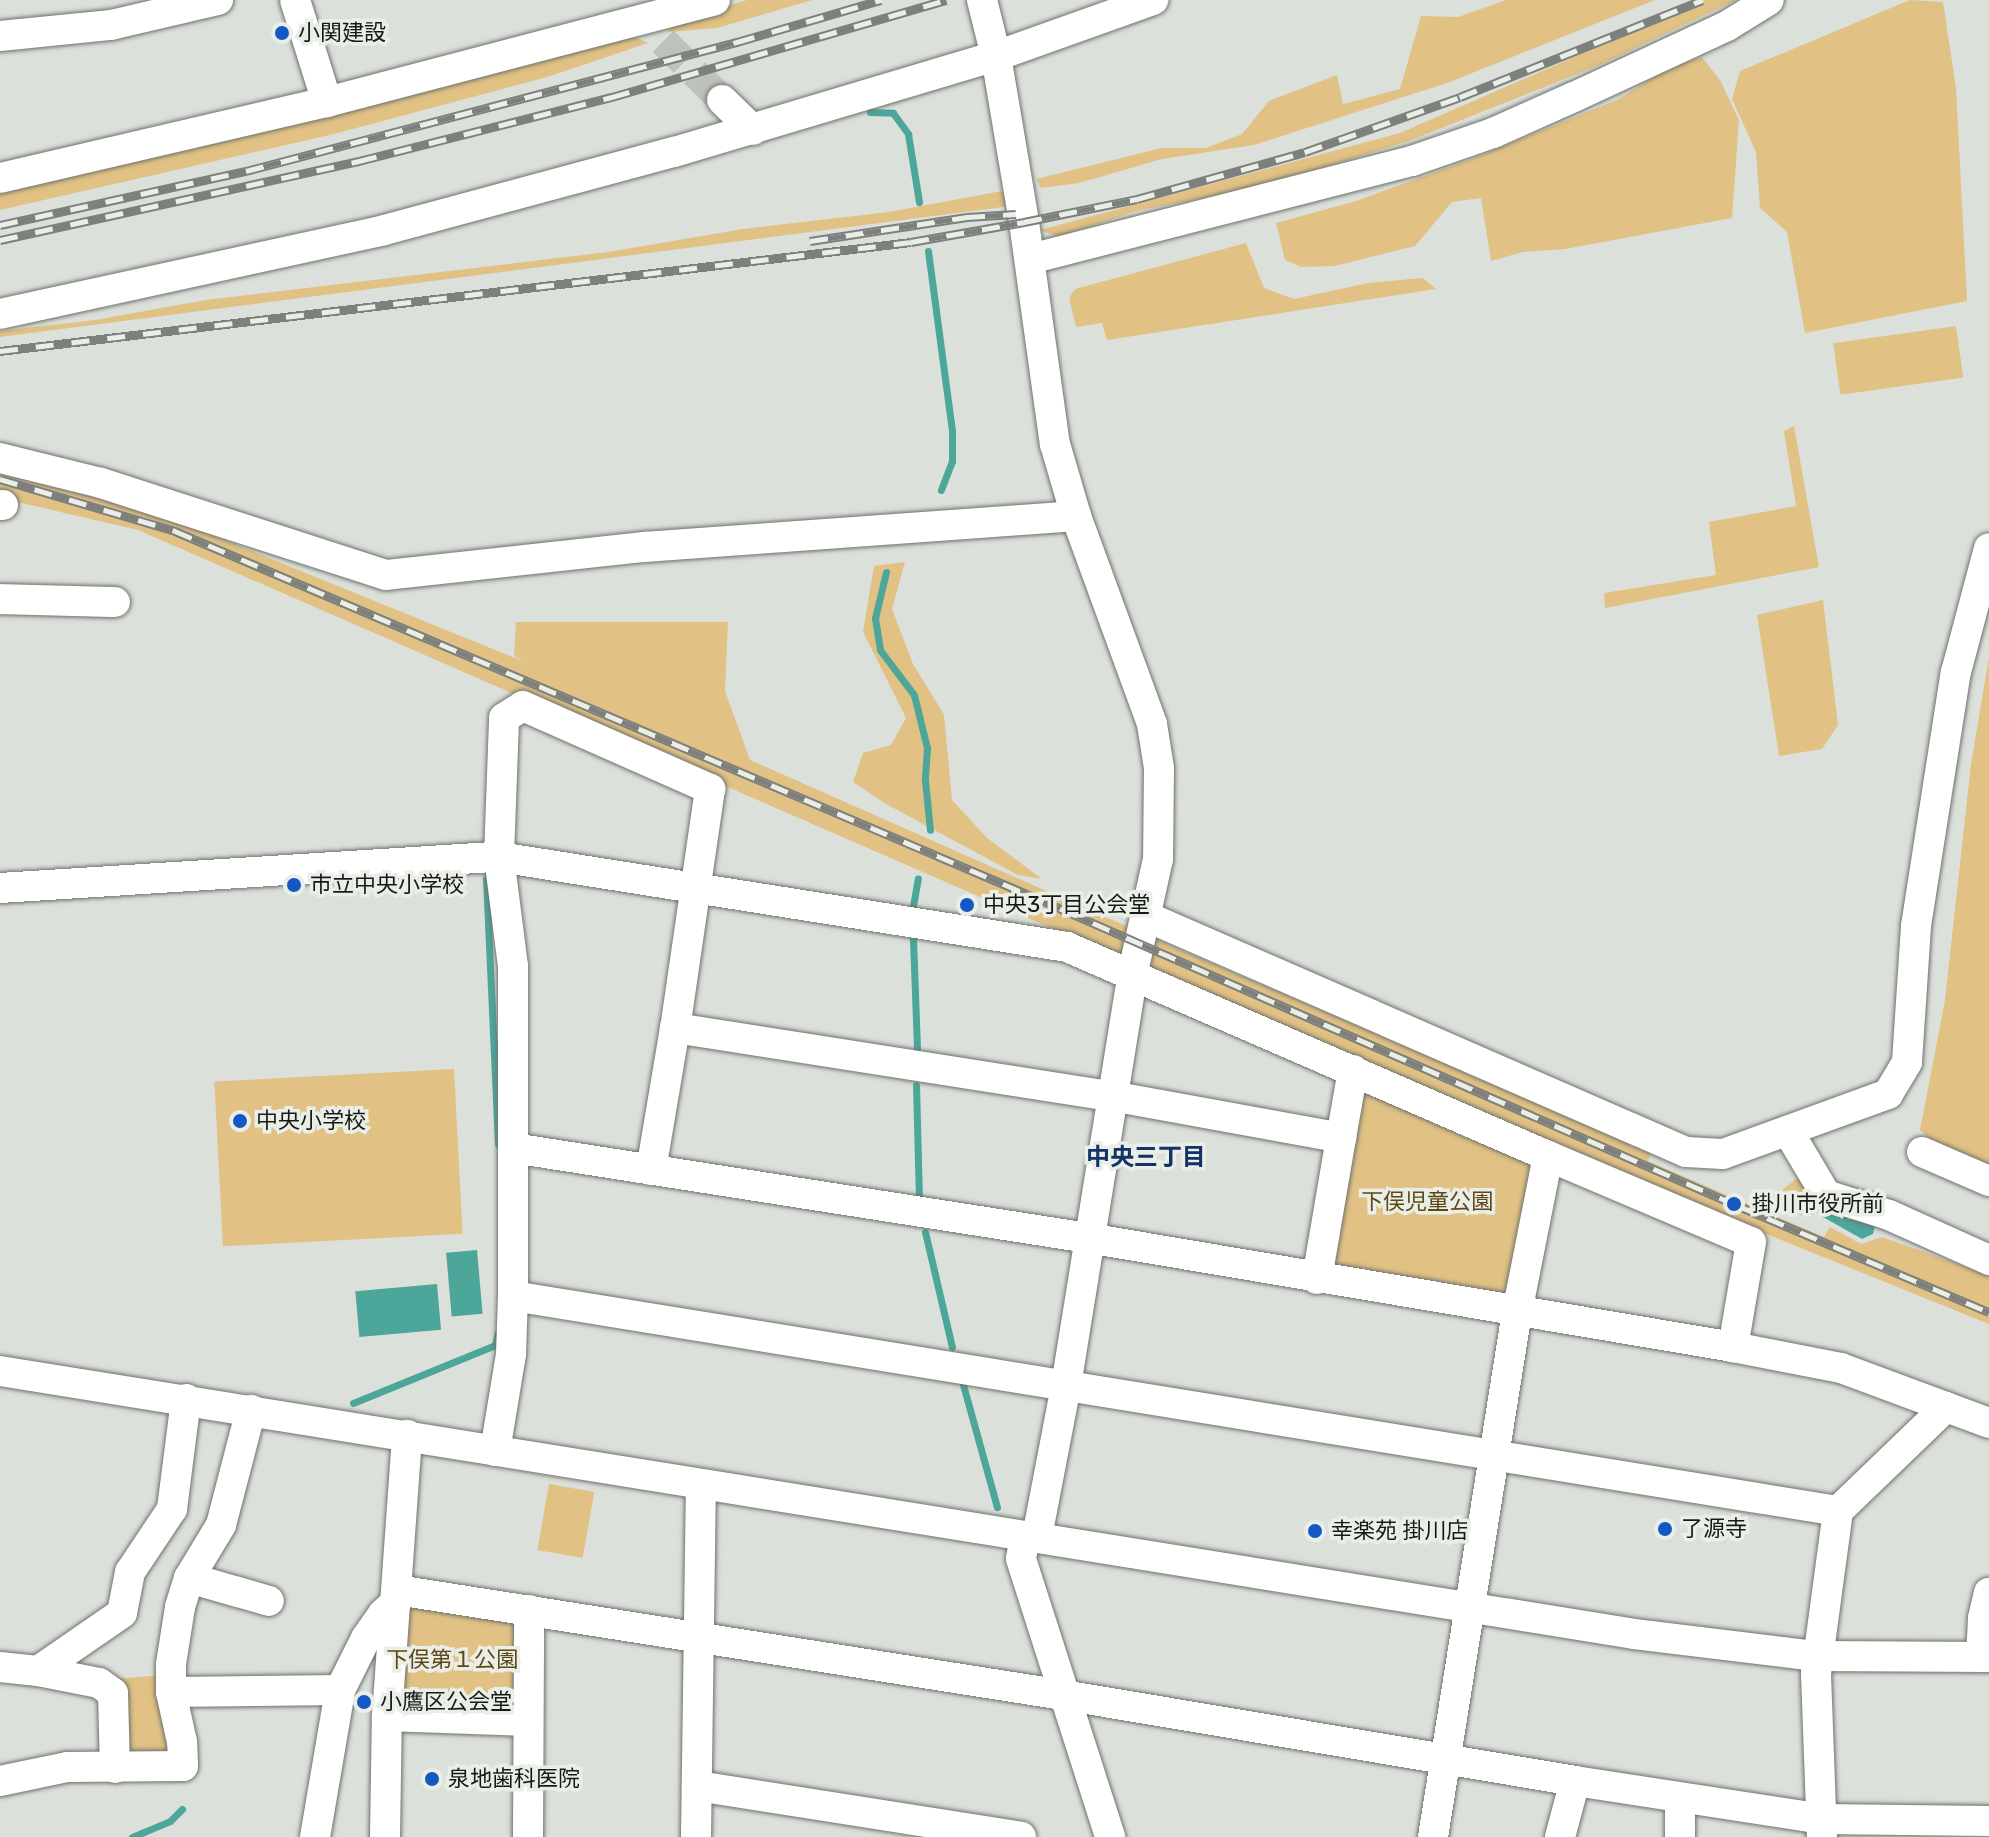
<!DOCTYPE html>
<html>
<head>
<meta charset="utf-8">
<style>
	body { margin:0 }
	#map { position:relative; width:1989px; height:1837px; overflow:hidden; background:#dce0da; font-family:Rubik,"Noto Sans JP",sans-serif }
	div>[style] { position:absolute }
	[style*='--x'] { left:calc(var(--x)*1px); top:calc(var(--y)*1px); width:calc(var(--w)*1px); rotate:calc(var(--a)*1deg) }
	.green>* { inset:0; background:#e1c184; transform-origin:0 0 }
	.water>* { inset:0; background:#4ca69a; transform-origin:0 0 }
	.stream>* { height:7px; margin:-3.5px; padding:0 3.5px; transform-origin:3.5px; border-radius:3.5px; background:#4ca69a }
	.minor-tunnel>* { height:30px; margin-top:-15px; transform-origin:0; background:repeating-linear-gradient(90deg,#bec2bd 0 30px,transparent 0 45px) }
	.roads { filter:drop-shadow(0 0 2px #6e726c) drop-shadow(0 0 2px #6e726c) }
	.minor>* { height:30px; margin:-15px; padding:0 15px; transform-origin:15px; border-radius:15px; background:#fff }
	.rail>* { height:9px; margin-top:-4.5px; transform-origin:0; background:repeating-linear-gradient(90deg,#e9eee7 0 18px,#7d807c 0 36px); box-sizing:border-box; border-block:2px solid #7d807c }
	.dots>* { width:22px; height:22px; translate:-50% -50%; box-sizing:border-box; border:4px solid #e9eee7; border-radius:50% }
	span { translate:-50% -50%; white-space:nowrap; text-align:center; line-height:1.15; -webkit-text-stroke:7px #e9eee7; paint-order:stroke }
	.poi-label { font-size:22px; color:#171917 }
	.left { translate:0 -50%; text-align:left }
	.park-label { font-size:22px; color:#5d4717 }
	.neighbourhood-label { font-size:24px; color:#133267; font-weight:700 }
</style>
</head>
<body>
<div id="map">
	<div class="green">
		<i style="clip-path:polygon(747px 0,812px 0,717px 28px,667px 32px,678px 20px)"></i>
		<i style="clip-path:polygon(1506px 0,1655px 0,1447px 83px,1254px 145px,1162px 159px,1079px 183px,1041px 188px,1036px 179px,1162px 148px,1206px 148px,1242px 134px,1269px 101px,1337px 75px,1343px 104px,1400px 89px,1421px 16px,1458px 17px)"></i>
		<i style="clip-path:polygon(1705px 0,1736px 0,1597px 66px,1409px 141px,1260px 187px,1136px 211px,1058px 237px,1040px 230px,1400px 133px)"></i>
		<i style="clip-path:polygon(1910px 0,1943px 2px,1956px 88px,1967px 301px,1805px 333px,1787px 232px,1760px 208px,1756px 152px,1732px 99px,1740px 71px)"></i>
		<i style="clip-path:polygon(633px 36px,648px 43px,547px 77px,334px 134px,0 210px,0 191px)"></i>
		<i style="clip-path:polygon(1702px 57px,1720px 80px,1739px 120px,1732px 218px,1565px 249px,1523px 252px,1491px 261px,1481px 198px,1452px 202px,1415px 246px,1335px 266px,1301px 267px,1285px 260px,1276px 223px,1356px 201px,1474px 158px,1617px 100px,1671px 67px)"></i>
		<i style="clip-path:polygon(1002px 191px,1011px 206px,0 337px,0 331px,95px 320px,206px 300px,608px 252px,743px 229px,889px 212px)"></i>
		<i style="clip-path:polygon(1246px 243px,1264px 288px,1294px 299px,1368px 283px,1423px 278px,1436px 289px,1107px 340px,1102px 323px,1076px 327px,1069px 298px,1075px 289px)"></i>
		<i style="left:1956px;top:326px;width:52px;height:124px;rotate:82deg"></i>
		<i style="clip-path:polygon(1794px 426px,1819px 567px,1605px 608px,1604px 593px,1716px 575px,1709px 522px,1796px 506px,1784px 431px)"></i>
		<i style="clip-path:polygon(0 470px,136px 504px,525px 662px,514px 656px,516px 622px,728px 622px,725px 691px,750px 760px,1155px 939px,1652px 1152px,1648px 1161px,1824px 1237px,1830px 1227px,1861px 1244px,1882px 1237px,1989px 1275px,1989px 1324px,1588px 1162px,138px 530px,0 498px)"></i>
		<i style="clip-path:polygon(905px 562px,892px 609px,913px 664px,944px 715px,952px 800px,987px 838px,1042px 879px,1018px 875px,886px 804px,853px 782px,863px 753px,891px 745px,906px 718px,863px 632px,874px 566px)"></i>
		<i style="clip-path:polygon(1823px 600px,1838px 725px,1822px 749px,1779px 756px,1757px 615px)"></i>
		<i style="clip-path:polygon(1989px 657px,1989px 1169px,1951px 1157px,1920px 1130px,1945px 1000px,1971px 764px)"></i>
		<i style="left:454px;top:1069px;width:165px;height:240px;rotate:87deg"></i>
		<i style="clip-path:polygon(1368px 1089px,1530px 1159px,1534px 1170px,1513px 1290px,1504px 1294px,1338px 1271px,1332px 1262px,1361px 1092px)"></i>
		<i style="clip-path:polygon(1800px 1176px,1820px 1205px,1812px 1215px,1803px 1216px,1783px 1204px,1783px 1189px)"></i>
		<i style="left:549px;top:1484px;width:46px;height:67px;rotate:10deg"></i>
		<i style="clip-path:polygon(412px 1604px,514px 1618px,519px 1708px,396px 1702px,406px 1608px)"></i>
		<i style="clip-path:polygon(164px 1675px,177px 1760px,118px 1762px,114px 1679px)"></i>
	</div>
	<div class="water">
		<i style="clip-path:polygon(1825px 1209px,1876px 1221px,1873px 1234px,1862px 1239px,1823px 1217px)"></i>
		<i style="left:477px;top:1250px;width:64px;height:31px;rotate:85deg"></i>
		<i style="left:437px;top:1284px;width:46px;height:82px;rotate:85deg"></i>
	</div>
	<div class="stream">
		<i style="--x:870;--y:112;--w:23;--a:2"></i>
		<i style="--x:893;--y:113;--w:26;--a:54"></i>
		<i style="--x:908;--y:134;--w:69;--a:80.8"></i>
		<i style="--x:928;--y:251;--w:183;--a:82.4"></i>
		<i style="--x:952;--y:432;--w:29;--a:90"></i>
		<i style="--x:952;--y:461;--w:31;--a:111"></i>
		<i style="--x:886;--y:572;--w:47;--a:103.4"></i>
		<i style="--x:875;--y:618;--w:32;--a:81"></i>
		<i style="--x:880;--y:650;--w:56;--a:52.9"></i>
		<i style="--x:914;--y:695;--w:55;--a:76.2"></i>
		<i style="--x:927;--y:748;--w:32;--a:94"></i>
		<i style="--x:925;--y:780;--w:50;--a:84.3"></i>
		<i style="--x:486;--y:879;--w:265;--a:87.4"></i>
		<i style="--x:913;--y:906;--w:28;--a:-80"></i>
		<i style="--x:913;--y:939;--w:111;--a:87.9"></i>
		<i style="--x:916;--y:1085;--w:112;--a:88.5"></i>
		<i style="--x:925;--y:1232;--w:118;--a:76.8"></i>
		<i style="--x:962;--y:1381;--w:131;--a:74.5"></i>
		<i style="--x:353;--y:1403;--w:153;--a:-22.2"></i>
		<i style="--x:495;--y:1345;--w:13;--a:-77"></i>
		<i style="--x:132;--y:1837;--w:41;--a:-22.8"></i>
		<i style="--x:170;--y:1821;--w:17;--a:-45"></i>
	</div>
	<div class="minor-tunnel">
		<i style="--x:663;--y:41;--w:83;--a:45"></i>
	</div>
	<div class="roads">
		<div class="minor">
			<i style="--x:295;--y:0;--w:107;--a:72.6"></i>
			<i style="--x:982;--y:0;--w:58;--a:76"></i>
			<i style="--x:996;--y:56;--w:168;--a:80.4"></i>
			<i style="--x:1024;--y:222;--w:224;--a:82.1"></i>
			<i style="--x:1055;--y:444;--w:75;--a:73.7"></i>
			<i style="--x:1076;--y:516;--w:221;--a:69.9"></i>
			<i style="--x:1152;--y:724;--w:45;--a:81"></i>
			<i style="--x:1159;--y:768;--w:91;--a:90.6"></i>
			<i style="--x:1158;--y:859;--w:116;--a:102.5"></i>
			<i style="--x:1133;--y:972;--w:419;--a:99.2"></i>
			<i style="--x:1066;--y:1386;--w:154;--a:100.9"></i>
			<i style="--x:0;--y:36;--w:112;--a:-5.7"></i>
			<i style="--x:111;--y:25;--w:110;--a:-13.2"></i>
			<i style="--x:722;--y:100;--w:43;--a:44.1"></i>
			<i style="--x:0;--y:178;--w:336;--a:-13.1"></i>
			<i style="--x:327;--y:102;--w:401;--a:-14.7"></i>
			<i style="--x:1030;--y:259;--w:394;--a:-14.4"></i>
			<i style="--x:1412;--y:161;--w:86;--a:-19.1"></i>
			<i style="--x:1493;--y:133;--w:89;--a:-24"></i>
			<i style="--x:1574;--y:97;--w:169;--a:-24.9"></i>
			<i style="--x:1727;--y:26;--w:49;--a:-31.8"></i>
			<i style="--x:0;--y:314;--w:393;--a:-12.3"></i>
			<i style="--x:384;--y:230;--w:300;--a:-15.1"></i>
			<i style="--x:674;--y:152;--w:336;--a:-16.6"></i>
			<i style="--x:996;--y:56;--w:167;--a:-19.6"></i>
			<i style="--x:0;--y:458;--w:104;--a:13.9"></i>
			<i style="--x:101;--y:483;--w:299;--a:17.9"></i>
			<i style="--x:386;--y:575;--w:261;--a:-6.2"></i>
			<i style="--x:645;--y:547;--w:432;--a:-4.1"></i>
			<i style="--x:0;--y:505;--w:3;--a:0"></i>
			<i style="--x:0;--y:599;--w:115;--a:1.5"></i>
			<i style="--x:0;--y:888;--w:500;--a:-3.6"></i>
			<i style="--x:499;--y:857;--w:575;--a:9"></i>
			<i style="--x:1067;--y:947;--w:524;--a:23.49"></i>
			<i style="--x:1548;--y:1156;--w:159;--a:101.2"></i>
			<i style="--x:1517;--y:1312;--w:532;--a:99.09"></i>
			<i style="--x:1145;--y:916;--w:590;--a:23.57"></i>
			<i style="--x:1686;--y:1152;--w:37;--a:3"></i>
			<i style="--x:1723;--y:1154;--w:176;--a:-20"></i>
			<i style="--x:1888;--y:1094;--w:37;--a:-59"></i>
			<i style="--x:1907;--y:1062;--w:136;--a:-86.2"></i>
			<i style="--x:1916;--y:926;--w:257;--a:-81.1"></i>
			<i style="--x:1956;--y:672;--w:128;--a:-75.1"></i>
			<i style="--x:1788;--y:1131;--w:74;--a:59.3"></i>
			<i style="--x:1826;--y:1195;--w:66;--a:17.6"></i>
			<i style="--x:1889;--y:1215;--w:110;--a:24.2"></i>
			<i style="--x:1341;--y:1138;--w:69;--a:-80"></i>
			<i style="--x:513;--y:1148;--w:582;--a:8.9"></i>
			<i style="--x:1088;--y:1238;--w:654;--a:9.59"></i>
			<i style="--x:1733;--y:1347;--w:110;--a:11"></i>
			<i style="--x:1841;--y:1368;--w:112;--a:20.4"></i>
			<i style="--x:1946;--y:1407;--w:150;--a:136.1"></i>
			<i style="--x:1838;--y:1511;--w:164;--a:97.7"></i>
			<i style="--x:1816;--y:1674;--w:163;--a:87.9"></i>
			<i style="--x:1922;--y:1152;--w:73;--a:23.4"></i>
			<i style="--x:1548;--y:1156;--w:220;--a:23"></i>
			<i style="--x:1751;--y:1242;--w:107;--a:99.7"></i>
			<i style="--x:651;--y:1170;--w:144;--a:-80.4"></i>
			<i style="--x:513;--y:1296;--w:1342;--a:9.22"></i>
			<i style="--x:0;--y:1371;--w:1655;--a:9.14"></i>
			<i style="--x:1634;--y:1634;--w:184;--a:6.9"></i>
			<i style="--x:1817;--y:1656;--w:172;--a:0.3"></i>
			<i style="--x:1946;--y:1407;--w:46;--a:20.4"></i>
			<i style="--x:495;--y:1451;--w:98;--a:-80.6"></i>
			<i style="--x:511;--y:1354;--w:58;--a:-88"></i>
			<i style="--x:513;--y:1296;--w:330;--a:-90"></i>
			<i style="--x:513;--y:966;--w:110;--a:-97.3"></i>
			<i style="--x:499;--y:857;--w:139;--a:-87.9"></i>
			<i style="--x:504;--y:718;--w:22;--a:-32"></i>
			<i style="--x:523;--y:706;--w:205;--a:23.9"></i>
			<i style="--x:710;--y:789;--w:242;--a:98.3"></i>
			<i style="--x:675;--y:1028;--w:441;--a:8.9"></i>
			<i style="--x:1111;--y:1096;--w:234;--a:10.3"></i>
			<i style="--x:1341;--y:1138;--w:143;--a:99.7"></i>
			<i style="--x:1025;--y:1536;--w:23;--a:100"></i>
			<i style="--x:1021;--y:1559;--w:292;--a:72.2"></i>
			<i style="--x:189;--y:1578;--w:83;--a:16"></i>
			<i style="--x:397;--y:1590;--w:674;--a:8.96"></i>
			<i style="--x:1063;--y:1695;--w:519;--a:9.53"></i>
			<i style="--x:1981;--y:1657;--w:39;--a:-87"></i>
			<i style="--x:1983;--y:1618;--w:26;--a:-77"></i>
			<i style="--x:0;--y:1667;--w:38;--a:6"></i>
			<i style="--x:38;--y:1671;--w:102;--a:-34.6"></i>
			<i style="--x:122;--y:1613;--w:42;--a:-79"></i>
			<i style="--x:130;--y:1572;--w:76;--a:-56.3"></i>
			<i style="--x:172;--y:1509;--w:111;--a:-82.7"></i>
			<i style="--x:38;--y:1671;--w:62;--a:11.1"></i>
			<i style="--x:99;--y:1683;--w:17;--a:36"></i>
			<i style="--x:113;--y:1693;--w:75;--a:88.5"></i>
			<i style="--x:171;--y:1692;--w:169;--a:-0.7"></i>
			<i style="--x:340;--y:1690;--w:58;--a:-63.4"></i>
			<i style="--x:366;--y:1638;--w:29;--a:-55"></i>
			<i style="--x:383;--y:1614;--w:19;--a:-43"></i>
			<i style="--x:387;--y:1716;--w:141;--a:2"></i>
			<i style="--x:0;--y:1781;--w:68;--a:-11.8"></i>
			<i style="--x:67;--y:1767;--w:116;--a:-0.5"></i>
			<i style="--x:183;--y:1766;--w:24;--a:-92"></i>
			<i style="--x:182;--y:1742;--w:51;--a:-102.4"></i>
			<i style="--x:171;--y:1692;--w:28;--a:-90"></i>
			<i style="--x:171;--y:1664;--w:58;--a:-81"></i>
			<i style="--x:180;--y:1607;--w:30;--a:-73"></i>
			<i style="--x:189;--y:1578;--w:62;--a:-58.9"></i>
			<i style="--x:221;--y:1525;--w:119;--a:-75.4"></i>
			<i style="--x:697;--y:1786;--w:328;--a:8.9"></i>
			<i style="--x:1680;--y:1798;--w:39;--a:90"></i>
			<i style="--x:315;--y:1837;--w:149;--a:-80.3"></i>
			<i style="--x:385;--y:1837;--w:121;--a:-89.1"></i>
			<i style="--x:387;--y:1716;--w:282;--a:-85.9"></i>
			<i style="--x:528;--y:1837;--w:227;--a:-89.7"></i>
			<i style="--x:696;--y:1837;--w:353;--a:-89.2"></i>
			<i style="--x:1560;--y:1837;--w:58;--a:-75"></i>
			<i style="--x:1575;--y:1781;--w:250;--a:8.7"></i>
			<i style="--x:1822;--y:1819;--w:167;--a:0.7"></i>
		</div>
	</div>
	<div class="rail">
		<i style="--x:0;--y:225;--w:252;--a:-12.4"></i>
		<i style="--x:246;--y:171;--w:508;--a:-14.72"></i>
		<i style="--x:737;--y:42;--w:150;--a:-16.3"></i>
		<i style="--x:0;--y:240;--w:368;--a:-12.4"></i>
		<i style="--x:359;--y:161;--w:261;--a:-14.2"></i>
		<i style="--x:612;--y:97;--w:348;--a:-16.2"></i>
		<i style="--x:810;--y:241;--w:159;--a:-8.7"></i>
		<i style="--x:967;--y:217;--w:49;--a:-3.5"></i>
		<i style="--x:0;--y:351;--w:917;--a:-6.82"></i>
		<i style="--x:911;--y:242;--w:115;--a:-10"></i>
		<i style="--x:1024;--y:222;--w:115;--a:-11.5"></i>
		<i style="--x:1137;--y:199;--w:174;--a:-15.6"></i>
		<i style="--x:1305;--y:152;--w:164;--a:-19.5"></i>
		<i style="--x:1460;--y:97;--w:261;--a:-21.8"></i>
		<i style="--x:0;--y:479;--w:183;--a:16.5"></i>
		<i style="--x:175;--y:531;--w:926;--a:23.08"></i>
		<i style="--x:1027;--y:894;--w:772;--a:23.68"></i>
		<i style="--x:1734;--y:1204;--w:277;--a:23"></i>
	</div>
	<div class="dots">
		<i style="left:282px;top:33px;background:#1658c3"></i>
		<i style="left:294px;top:885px;background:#1658c3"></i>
		<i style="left:967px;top:905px;background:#1658c3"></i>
		<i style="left:240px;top:1121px;background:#1658c3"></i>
		<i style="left:1734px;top:1204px;background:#1658c3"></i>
		<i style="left:1665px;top:1529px;background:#1658c3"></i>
		<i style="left:1315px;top:1531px;background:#1658c3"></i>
		<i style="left:364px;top:1702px;background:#1658c3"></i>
		<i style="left:432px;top:1779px;background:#1658c3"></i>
	</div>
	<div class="poi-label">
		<span class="left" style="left:298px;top:33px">小関建設</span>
		<span class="left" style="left:310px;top:885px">市立中央小学校</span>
		<span class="left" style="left:983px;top:905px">中央3丁目公会堂</span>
		<span class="left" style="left:256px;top:1121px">中央小学校</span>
		<span class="left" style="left:1752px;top:1204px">掛川市役所前</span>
		<span class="left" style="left:1681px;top:1529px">了源寺</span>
		<span class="left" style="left:1331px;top:1531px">幸楽苑 掛川店</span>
		<span class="left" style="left:380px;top:1702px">小鷹区公会堂</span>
		<span class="left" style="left:448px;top:1779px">泉地歯科医院</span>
	</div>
	<div class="park-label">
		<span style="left:1427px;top:1202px">下俣児童公園</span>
		<span style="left:452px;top:1660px">下俣第１公園</span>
	</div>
	<div class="neighbourhood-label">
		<span style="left:1146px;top:1158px">中央三丁目</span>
	</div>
</div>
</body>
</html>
